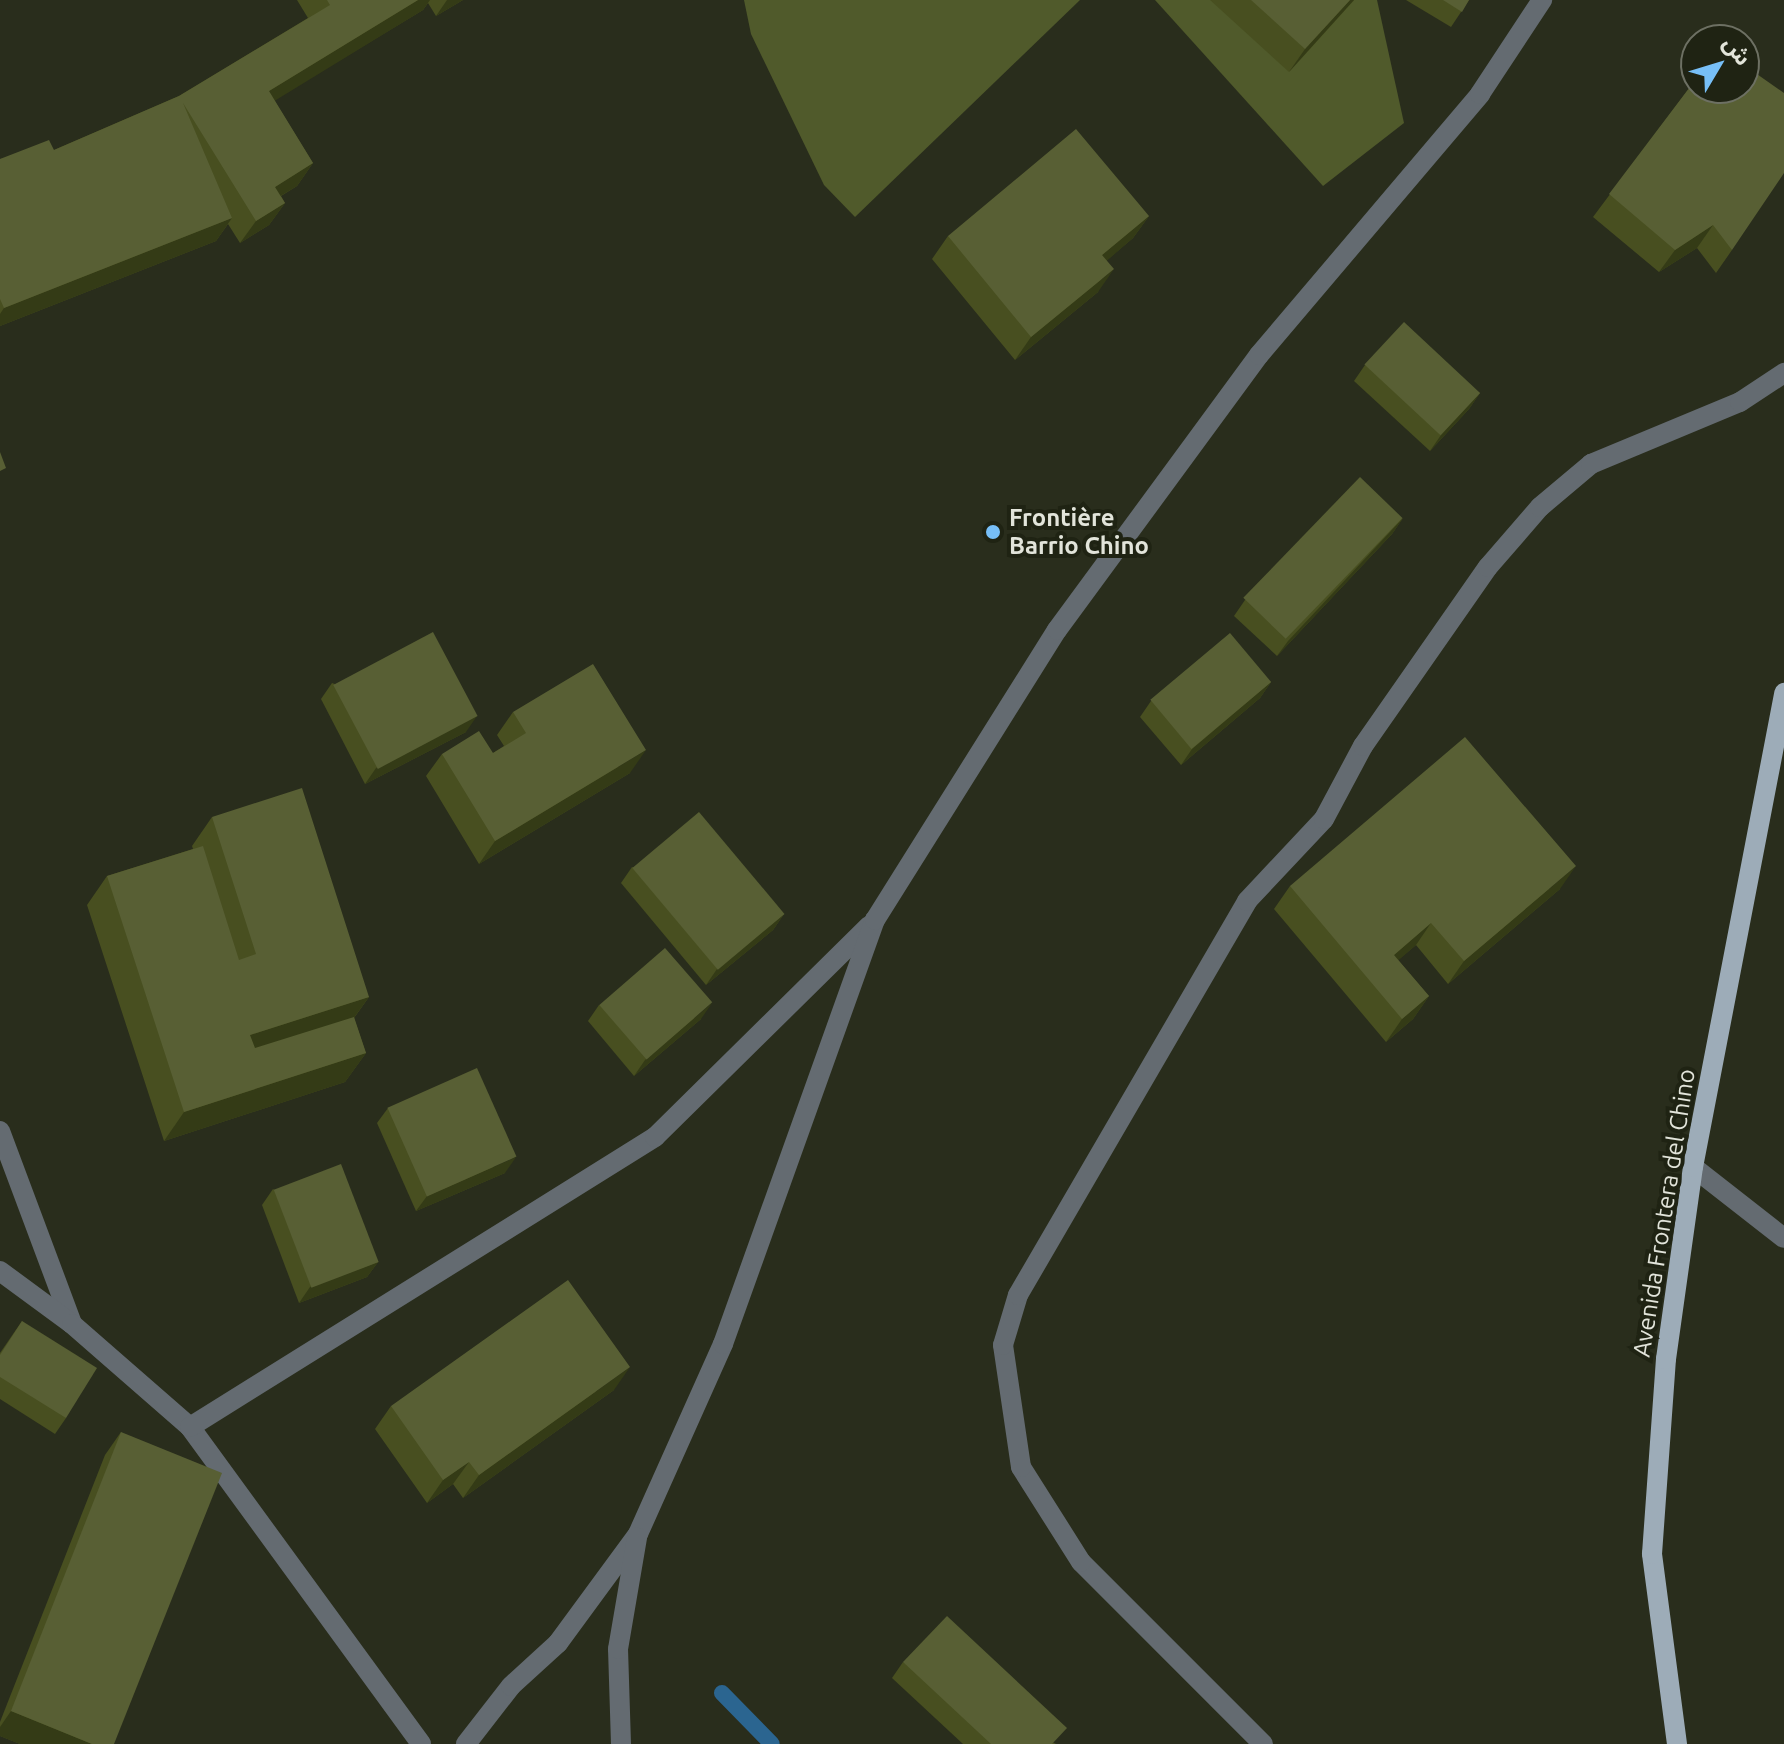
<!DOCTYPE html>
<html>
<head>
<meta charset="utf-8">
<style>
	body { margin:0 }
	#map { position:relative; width:1784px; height:1744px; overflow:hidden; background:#292d1c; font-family:Ubuntu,"Noto Sans Arabic",sans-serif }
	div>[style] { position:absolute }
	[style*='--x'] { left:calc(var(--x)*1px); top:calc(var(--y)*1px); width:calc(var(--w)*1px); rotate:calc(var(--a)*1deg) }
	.green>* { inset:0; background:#505a2b }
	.stream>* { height:16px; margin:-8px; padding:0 8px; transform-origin:8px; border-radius:8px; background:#2b6590 }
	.minor>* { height:20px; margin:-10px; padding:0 10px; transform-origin:10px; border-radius:10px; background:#646b71 }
	.major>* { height:20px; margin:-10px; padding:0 10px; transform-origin:10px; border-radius:10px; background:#9dacb8 }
	.wall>* { inset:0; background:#484f20 }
	.shaded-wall>* { inset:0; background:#343b16 }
	.building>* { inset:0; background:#585f34; transform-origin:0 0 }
	.dots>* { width:22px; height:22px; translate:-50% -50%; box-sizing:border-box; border:4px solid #1f2313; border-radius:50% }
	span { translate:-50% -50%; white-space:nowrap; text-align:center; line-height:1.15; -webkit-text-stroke:8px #1f2313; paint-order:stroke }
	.poi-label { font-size:24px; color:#e2e4da; font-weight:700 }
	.left { translate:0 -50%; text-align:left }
	.street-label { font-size:24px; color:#e2e4da }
	.north { position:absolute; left:1680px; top:24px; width:80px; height:80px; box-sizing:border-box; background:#1f2313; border:2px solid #6d7063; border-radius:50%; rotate:52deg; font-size:22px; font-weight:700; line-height:32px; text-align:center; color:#e2e4da }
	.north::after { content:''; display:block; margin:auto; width:28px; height:36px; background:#77bff7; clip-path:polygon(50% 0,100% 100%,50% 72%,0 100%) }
</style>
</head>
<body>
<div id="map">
	<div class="green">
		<i style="clip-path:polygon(744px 0,1080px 0,855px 217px,824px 185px,751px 34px)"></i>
		<i style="clip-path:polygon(1155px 0,1377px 0,1404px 123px,1323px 186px)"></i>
	</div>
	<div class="stream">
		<i style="--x:722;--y:1693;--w:71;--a:45.6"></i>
	</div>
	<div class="minor">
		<i style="--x:0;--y:1131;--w:206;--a:69.5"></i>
		<i style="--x:1693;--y:1167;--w:115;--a:38"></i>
		<i style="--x:0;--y:1271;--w:89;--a:36.4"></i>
		<i style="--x:72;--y:1324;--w:157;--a:41.1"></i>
		<i style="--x:190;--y:1427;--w:392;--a:53.9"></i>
		<i style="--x:190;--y:1427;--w:548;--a:-31.95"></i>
		<i style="--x:655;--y:1137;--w:301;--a:-44.6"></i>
		<i style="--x:466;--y:1744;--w:73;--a:-52.2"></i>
		<i style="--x:511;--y:1686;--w:64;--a:-42.5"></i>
		<i style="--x:558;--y:1643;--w:135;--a:-53.7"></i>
		<i style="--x:638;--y:1534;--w:208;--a:-65.9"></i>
		<i style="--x:723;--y:1344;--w:450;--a:-70.3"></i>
		<i style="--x:875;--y:920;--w:342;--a:-57.9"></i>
		<i style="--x:1057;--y:630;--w:341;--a:-53.7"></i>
		<i style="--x:1259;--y:355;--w:342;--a:-49.7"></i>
		<i style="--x:1480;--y:94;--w:113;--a:-56.6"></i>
		<i style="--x:621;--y:1744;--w:95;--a:-91.8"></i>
		<i style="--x:618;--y:1649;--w:113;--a:-80.3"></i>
		<i style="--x:1263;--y:1744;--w:257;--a:-135"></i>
		<i style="--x:1081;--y:1562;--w:112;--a:-122.3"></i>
		<i style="--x:1021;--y:1467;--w:123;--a:-98.4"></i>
		<i style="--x:1003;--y:1345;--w:52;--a:-73.3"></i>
		<i style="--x:1018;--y:1295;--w:456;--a:-59.8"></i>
		<i style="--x:1247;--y:901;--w:112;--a:-46.8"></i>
		<i style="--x:1324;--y:819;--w:83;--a:-61.9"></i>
		<i style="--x:1363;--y:746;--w:218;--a:-55.1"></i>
		<i style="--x:1488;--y:567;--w:79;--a:-49.1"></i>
		<i style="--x:1540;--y:507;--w:67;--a:-40.1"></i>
		<i style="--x:1591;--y:464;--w:161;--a:-22.6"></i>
		<i style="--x:1740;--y:402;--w:53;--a:-33.4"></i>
	</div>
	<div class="major">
		<i style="--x:1677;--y:1744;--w:192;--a:-97.5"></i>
		<i style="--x:1652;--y:1554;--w:196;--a:-85.9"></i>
		<i style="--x:1666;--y:1359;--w:194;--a:-82"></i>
		<i style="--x:1693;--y:1167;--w:483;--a:-79.1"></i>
	</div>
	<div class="wall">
		<i style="clip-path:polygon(297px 0,463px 0,436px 16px,428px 3px,423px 10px,274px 100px,313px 163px,297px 186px,281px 196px,285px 203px,269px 225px,240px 243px,228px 224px,216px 241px,0 326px,0 159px,54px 150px,179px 96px,308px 18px)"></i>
		<i style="clip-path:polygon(1210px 0,1354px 0,1289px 72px)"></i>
		<i style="clip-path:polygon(1406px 0,1469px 0,1451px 27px)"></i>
		<i style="clip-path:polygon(1696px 79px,1732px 250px,1716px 273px,1697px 248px,1659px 272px,1593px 217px)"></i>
		<i style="clip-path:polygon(1149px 216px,1133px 238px,1107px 260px,1098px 292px,1015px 360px,932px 259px,948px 236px)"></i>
		<i style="clip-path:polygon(1365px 365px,1480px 393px,1469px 409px,1430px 451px,1354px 381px)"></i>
		<i style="clip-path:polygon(1403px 518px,1392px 534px,1277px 656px,1234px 616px,1245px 600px)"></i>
		<i style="clip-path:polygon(1271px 682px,1260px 698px,1181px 765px,1140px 717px,1151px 701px)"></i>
		<i style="clip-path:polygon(332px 683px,466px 732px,365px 784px,321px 699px)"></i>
		<i style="clip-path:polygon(513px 712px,630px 773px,479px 864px,426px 776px,442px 754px,493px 753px,504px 746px,497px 735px)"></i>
		<i style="clip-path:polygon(212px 817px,369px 997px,354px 1018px,366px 1053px,345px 1082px,164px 1141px,87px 905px,107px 876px,193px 849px,192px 846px)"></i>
		<i style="clip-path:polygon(632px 867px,784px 914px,773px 930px,706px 985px,621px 883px)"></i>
		<i style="clip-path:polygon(1290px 886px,1560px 889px,1448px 984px,1416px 945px,1398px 960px,1429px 996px,1413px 1019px,1386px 1042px,1274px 909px)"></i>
		<i style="clip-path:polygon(599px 1005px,701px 1019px,634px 1076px,588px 1021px)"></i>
		<i style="clip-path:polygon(388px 1108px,505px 1173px,416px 1211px,377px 1123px)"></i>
		<i style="clip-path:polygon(273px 1189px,378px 1262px,367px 1277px,299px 1303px,262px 1205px)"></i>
		<i style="clip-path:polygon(22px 1321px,66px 1418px,55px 1434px,0 1399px,0 1353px)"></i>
		<i style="clip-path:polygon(614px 1390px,463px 1498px,453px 1484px,427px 1503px,375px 1429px,391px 1406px)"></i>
		<i style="clip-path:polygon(121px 1432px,114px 1744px,20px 1744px,0 1736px,0 1722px,105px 1455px)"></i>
		<i style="clip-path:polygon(903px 1662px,1056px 1744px,963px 1744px,892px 1678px)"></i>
	</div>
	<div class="shaded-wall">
		<i style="clip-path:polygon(418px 0,430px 0,423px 10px,253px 114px,269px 91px)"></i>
		<i style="clip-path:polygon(447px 0,463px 0,436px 16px)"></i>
		<i style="clip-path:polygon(1350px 0,1354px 0,1289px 72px,1305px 49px)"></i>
		<i style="clip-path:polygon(313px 163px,297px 186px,259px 209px,275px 187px)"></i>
		<i style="clip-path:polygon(285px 203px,269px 225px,240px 243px,256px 221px)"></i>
		<i style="clip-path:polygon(1149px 216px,1133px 238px,1087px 278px,1102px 255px)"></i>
		<i style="clip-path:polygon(232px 218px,216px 241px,0 326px,0 314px,4px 308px)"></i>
		<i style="clip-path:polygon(1713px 225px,1697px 248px,1659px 272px,1675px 250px)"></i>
		<i style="clip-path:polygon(1114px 269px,1098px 292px,1015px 360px,1031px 337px)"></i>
		<i style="clip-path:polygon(1480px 393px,1469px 409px,1430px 451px,1441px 435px)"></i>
		<i style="clip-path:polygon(1403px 518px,1392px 534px,1277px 656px,1288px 641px)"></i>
		<i style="clip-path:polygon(1271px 682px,1260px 698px,1181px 765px,1192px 749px)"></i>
		<i style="clip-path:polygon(477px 716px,466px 732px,365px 784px,376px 768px)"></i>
		<i style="clip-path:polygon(646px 750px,630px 773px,479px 864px,495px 841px)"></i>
		<i style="clip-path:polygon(1576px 866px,1560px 889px,1448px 984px,1464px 961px)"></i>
		<i style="clip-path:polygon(784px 914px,773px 930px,706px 985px,717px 969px)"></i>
		<i style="clip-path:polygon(1431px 923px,1416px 945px,1378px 978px,1394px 955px)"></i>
		<i style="clip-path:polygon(1429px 996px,1413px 1019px,1386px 1042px,1402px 1019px)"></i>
		<i style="clip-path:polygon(369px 997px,348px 1026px,230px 1064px,250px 1035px)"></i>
		<i style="clip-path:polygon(712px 1003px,701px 1019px,634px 1076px,645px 1060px)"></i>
		<i style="clip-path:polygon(366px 1053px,345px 1082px,164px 1141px,184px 1112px)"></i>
		<i style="clip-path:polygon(516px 1157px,505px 1173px,416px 1211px,427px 1196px)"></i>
		<i style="clip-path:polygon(378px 1262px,367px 1277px,299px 1303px,310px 1287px)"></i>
		<i style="clip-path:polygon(630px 1367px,614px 1390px,463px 1498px,479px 1475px)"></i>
		<i style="clip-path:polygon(469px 1462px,453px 1484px,427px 1503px,443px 1480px)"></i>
		<i style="clip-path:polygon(11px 1711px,92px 1744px,20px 1744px,0 1736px,0 1727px)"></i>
	</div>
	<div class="building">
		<i style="clip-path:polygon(327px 0,418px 0,269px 91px,313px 163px,275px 187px,285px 203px,256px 221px,183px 103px,232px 218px,4px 308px,0 299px,0 159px,49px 140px,54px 150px,179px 96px,330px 5px)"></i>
		<i style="clip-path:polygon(1251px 0,1350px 0,1305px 49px)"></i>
		<i style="clip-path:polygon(1443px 0,1469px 0,1462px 12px)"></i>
		<i style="clip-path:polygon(1744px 65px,1784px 93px,1784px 173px,1732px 250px,1713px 225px,1675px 250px,1609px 194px,1696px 79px,1696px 88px,1744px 88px)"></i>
		<i style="clip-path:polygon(1076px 129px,1149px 216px,1102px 255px,1114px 269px,1031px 337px,948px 236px)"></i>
		<i style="left:1404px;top:322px;width:104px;height:58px;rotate:43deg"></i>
		<i style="clip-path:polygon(0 452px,6px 468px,0 471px)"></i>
		<i style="left:1360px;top:477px;width:59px;height:168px;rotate:44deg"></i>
		<i style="left:433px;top:632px;width:95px;height:113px;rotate:62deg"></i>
		<i style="left:1230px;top:633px;width:64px;height:104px;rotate:50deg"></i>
		<i style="clip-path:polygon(593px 664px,646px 750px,495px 841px,442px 754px,479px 731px,493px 753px,526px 733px,513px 712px)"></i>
		<i style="clip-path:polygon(1465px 737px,1576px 866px,1464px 961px,1431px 923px,1394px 955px,1429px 996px,1402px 1019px,1290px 886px)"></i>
		<i style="clip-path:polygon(302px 788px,369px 997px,250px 1035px,255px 1048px,354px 1017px,366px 1053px,184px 1112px,107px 876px,203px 846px,239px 960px,256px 954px,212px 817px)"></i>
		<i style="left:699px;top:812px;width:133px;height:87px;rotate:50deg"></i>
		<i style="left:665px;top:948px;width:72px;height:87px;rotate:49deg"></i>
		<i style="left:477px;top:1068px;width:97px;height:98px;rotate:66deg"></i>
		<i style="left:341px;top:1164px;width:105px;height:72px;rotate:69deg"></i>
		<i style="clip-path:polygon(568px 1280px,630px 1367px,479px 1475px,469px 1462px,443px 1480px,391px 1406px)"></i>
		<i style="clip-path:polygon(22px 1321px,97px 1368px,66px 1418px,0 1377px,0 1355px)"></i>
		<i style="clip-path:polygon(121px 1432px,222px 1473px,114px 1744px,92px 1744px,11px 1711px)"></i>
		<i style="clip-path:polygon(947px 1616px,1067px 1728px,1052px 1744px,991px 1744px,903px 1662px)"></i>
	</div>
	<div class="dots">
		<i style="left:993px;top:532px;background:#77bff7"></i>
	</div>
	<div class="poi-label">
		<span class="left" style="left:1009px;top:532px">Frontière<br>Barrio Chino</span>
	</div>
	<div class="street-label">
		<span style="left:1664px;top:1213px;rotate:-81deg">Avenida Frontera del Chino</span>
	</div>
	<div class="north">ش</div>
</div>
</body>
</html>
